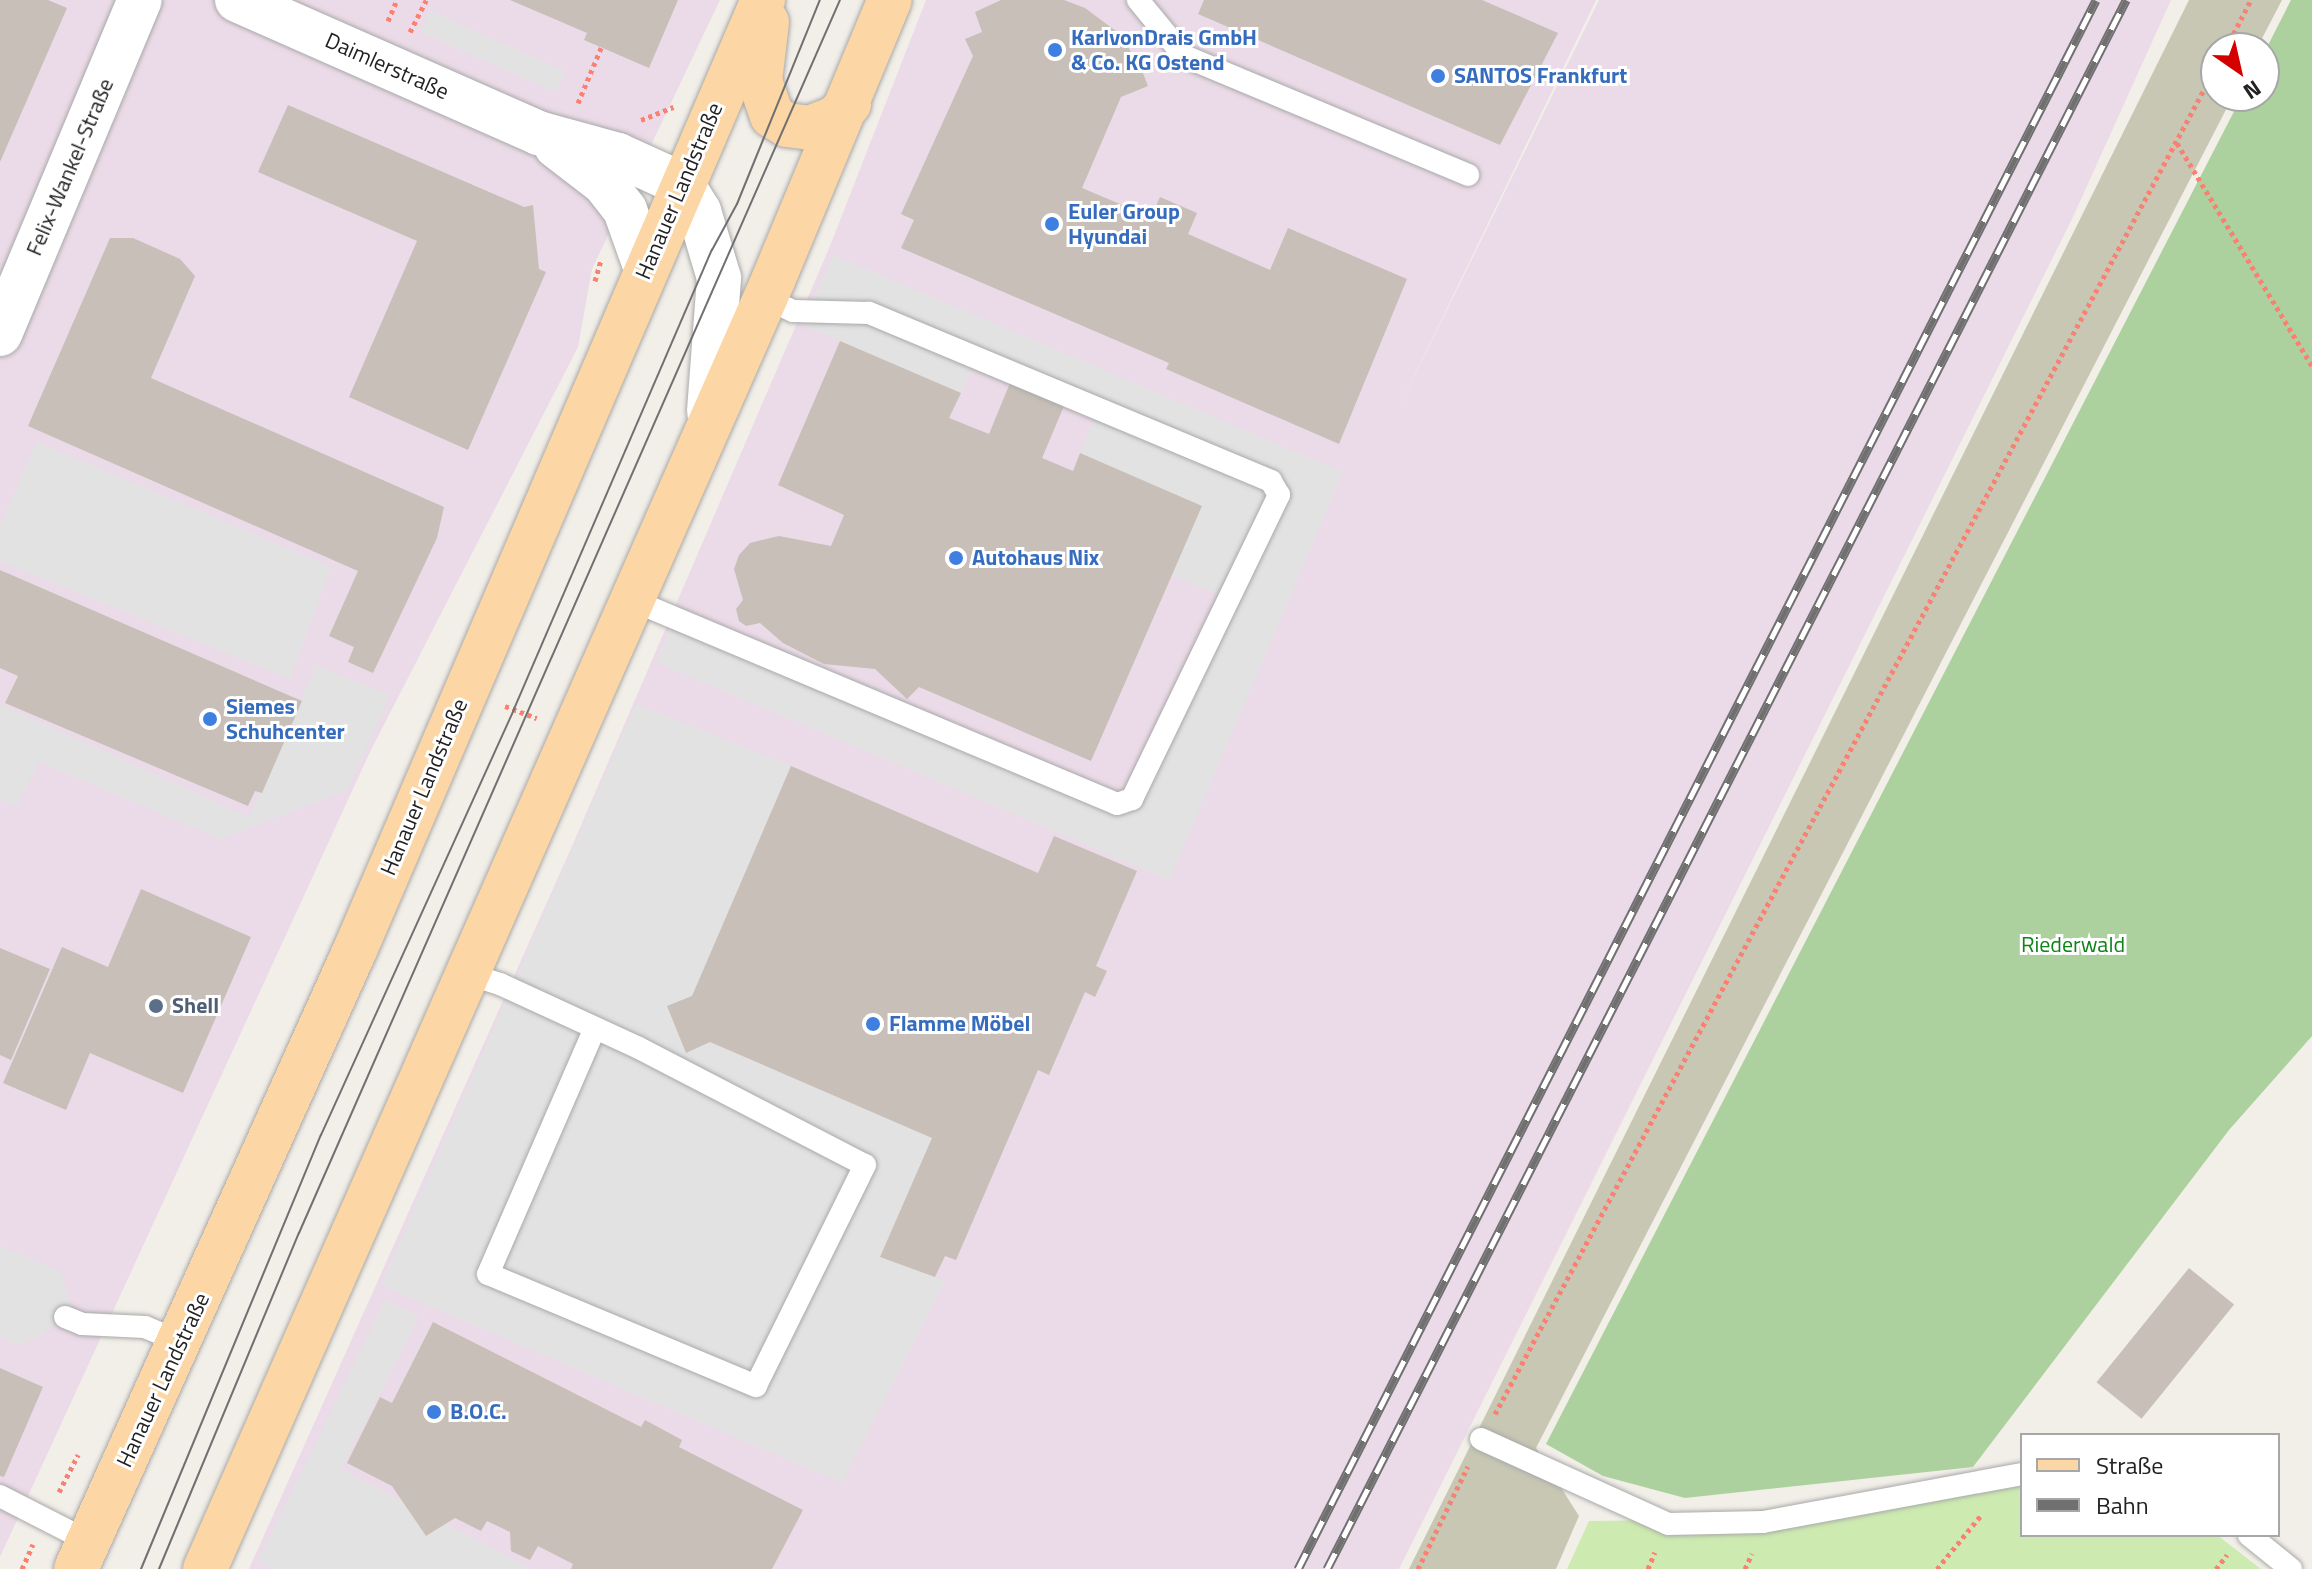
<!DOCTYPE html>
<html>
<head>
<meta charset="utf-8">
<style>
	body { margin:0 }
	#map { position:relative; width:2312px; height:1569px; overflow:hidden; background:#f2efe9; font-family:"Titillium Web",sans-serif }
	div>[style] { position:absolute }
	[style*='--x'] { left:calc(var(--x)*1px); top:calc(var(--y)*1px); width:calc(var(--w)*1px); rotate:calc(var(--a)*1deg) }
	.industrial>* { inset:0; background:#ebdbe8 }
	.construction>* { inset:0; background:#c7c7b4 }
	.grass>* { inset:0; background:#cdebb0 }
	.forest>* { inset:0; background:#add19e }
	.parking>* { inset:0; background:#e2e2e2; transform-origin:0 0 }
	.building>* { inset:0; background:#c7bfb8; transform-origin:0 0 }
	.path>* { height:5px; margin-top:-2.5px; transform-origin:0; background:repeating-linear-gradient(90deg,#fa8072 0 4px,transparent 0 8px) }
	.roads { filter:drop-shadow(0 0 2px #a9a9a9) drop-shadow(0 0 2px #a9a9a9) }
	.lane>* { height:22px; margin:-11px; padding:0 11px; transform-origin:11px; border-radius:11px; background:#fff }
	.street>* { height:44px; margin:-22px; padding:0 22px; transform-origin:22px; border-radius:22px; background:#fff }
	.primary>* { height:44px; margin:-22px; padding:0 22px; transform-origin:22px; border-radius:22px; background:#fcd6a4 }
	.tram>* { height:2px; margin:-1px; padding:0 1px; transform-origin:1px; border-radius:1px; background:#707070 }
	.rail>* { height:9px; margin-top:-4.5px; transform-origin:0; background:repeating-linear-gradient(90deg,#fff 0 18px,#707070 0 36px); box-sizing:border-box; border-block:2px solid #707070 }
	.dots>* { width:22px; height:22px; translate:-50% -50%; box-sizing:border-box; border:4px solid #fff; border-radius:50% }
	span { translate:-50% -50%; white-space:nowrap; text-align:center; line-height:1.15; -webkit-text-stroke:6px #fff; paint-order:stroke }
	.shop-label { font-size:22px; color:#366cbe; font-weight:700 }
	.left { translate:0 -50%; text-align:left }
	.street-label { font-size:22px; color:#222 }
	.park-label { font-size:22px; color:#0c8416 }
	.service-label { font-size:22px; color:#4e5e75; font-weight:700 }
	.legend { position:absolute; left:2020px; top:1433px; width:260px; height:104px; box-sizing:border-box; background:#fff; border:2px solid #a7a7a7; margin:0; padding:10px 14px; list-style:none; font-size:24px; color:#222 }
	.legend li { display:flex; align-items:center; gap:16px; height:40px }
	.legend b { width:40px; border:2px solid #a7a7a7 }
	.north { position:absolute; left:2200px; top:32px; width:80px; height:80px; box-sizing:border-box; background:#fff; border:2px solid #a7a7a7; border-radius:50%; rotate:146deg; font-size:22px; font-weight:700; line-height:32px; text-align:center; color:#222 }
	.north::after { content:''; display:block; margin:auto; width:28px; height:36px; background:#d40000; clip-path:polygon(50% 0,100% 100%,50% 72%,0 100%) }
</style>
</head>
<body>
<div id="map">
	<div class="industrial">
		<i style="clip-path:polygon(0 0,720px 0,592px 269px,578px 347px,370px 752px,0 1557px)"></i>
		<i style="clip-path:polygon(926px 0,1596px 0,1394px 418px,1599px 0,2171px 0,2073px 217px,1399px 1569px,249px 1569px,573px 844px,830px 246px)"></i>
	</div>
	<div class="construction">
		<i style="clip-path:polygon(2189px 0,2282px 0,2257px 48px,2216px 48px,2216px 96px,2233px 96px,1536px 1448px,1579px 1516px,1556px 1569px,1409px 1569px)"></i>
	</div>
	<div class="grass">
		<i style="clip-path:polygon(2022px 1481px,2022px 1535px,2217px 1535px,2261px 1569px,1567px 1569px,1589px 1521px,1669px 1520px)"></i>
	</div>
	<div class="forest">
		<i style="clip-path:polygon(2291px 0,2312px 0,2312px 1036px,2229px 1130px,1973px 1467px,1685px 1498px,1603px 1476px,1546px 1444px,2242px 96px,2264px 96px,2264px 53px)"></i>
	</div>
	<div class="parking">
		<i style="left:430px;top:11px;width:148px;height:23px;rotate:24deg"></i>
		<i style="clip-path:polygon(833px 255px,1343px 472px,1169px 880px,656px 662px,676px 616px,1135px 811px,1226px 598px,1171px 575px,1080px 453px,1094px 419px,973px 367px,961px 393px,803px 325px)"></i>
		<i style="clip-path:polygon(37px 442px,331px 567px,290px 679px,0 561px,0 525px)"></i>
		<i style="clip-path:polygon(316px 666px,391px 695px,347px 790px,221px 839px,39px 762px,16px 807px,0 800px,0 704px,249px 817px)"></i>
		<i style="clip-path:polygon(636px 704px,791px 766px,692px 996px,668px 1006px,686px 1052px,710px 1042px,932px 1138px,881px 1257px,945px 1281px,842px 1483px,381px 1285px)"></i>
		<i style="clip-path:polygon(0 1246px,61px 1272px,71px 1306px,42px 1336px,18px 1345px,0 1337px)"></i>
		<i style="clip-path:polygon(385px 1300px,419px 1317px,341px 1469px,532px 1569px,275px 1569px,258px 1561px)"></i>
	</div>
	<div class="building">
		<i style="clip-path:polygon(0 0,48px 0,67px 8px,0 162px)"></i>
		<i style="clip-path:polygon(510px 0,678px 0,649px 68px,584px 40px,587px 33px)"></i>
		<i style="clip-path:polygon(1001px 0,1064px 0,1085px 8px,1120px 34px,1141px 68px,1148px 86px,1121px 97px,1082px 188px,1151px 217px,1160px 197px,1197px 213px,1188px 234px,1270px 270px,1288px 228px,1407px 279px,1339px 444px,1166px 369px,1169px 363px,901px 248px,914px 220px,901px 214px,973px 56px,965px 39px,982px 32px,975px 12px)"></i>
		<i style="clip-path:polygon(1204px 0,1482px 0,1558px 33px,1500px 145px,1198px 14px)"></i>
		<i style="clip-path:polygon(288px 105px,524px 207px,533px 205px,539px 269px,546px 272px,468px 450px,349px 397px,417px 241px,258px 172px)"></i>
		<i style="clip-path:polygon(110px 238px,133px 238px,180px 259px,195px 276px,151px 378px,444px 507px,437px 538px,373px 673px,348px 662px,354px 647px,329px 636px,358px 571px,28px 426px)"></i>
		<i style="clip-path:polygon(840px 341px,961px 393px,949px 418px,989px 434px,1010px 383px,1064px 406px,1042px 458px,1073px 471px,1080px 453px,1202px 506px,1091px 761px,919px 687px,907px 699px,875px 669px,824px 664px,783px 643px,760px 623px,746px 626px,739px 621px,736px 609px,743px 600px,734px 569px,739px 555px,750px 543px,779px 536px,831px 546px,844px 515px,778px 485px)"></i>
		<i style="clip-path:polygon(0 570px,302px 701px,262px 793px,255px 791px,248px 806px,5px 703px,18px 676px,0 668px)"></i>
		<i style="clip-path:polygon(791px 766px,1038px 873px,1054px 836px,1137px 871px,1096px 966px,1107px 971px,1095px 997px,1085px 992px,1049px 1075px,1038px 1070px,956px 1260px,945px 1256px,935px 1277px,880px 1257px,932px 1138px,710px 1042px,686px 1053px,667px 1006px,692px 996px)"></i>
		<i style="clip-path:polygon(141px 889px,251px 937px,183px 1093px,90px 1053px,66px 1110px,3px 1083px,62px 947px,108px 967px)"></i>
		<i style="clip-path:polygon(0 948px,50px 969px,11px 1060px,0 1055px)"></i>
		<i style="left:2189px;top:1268px;width:58px;height:147px;rotate:39deg"></i>
		<i style="clip-path:polygon(433px 1322px,641px 1427px,645px 1420px,682px 1440px,679px 1447px,803px 1510px,772px 1569px,571px 1569px,573px 1564px,538px 1546px,530px 1560px,511px 1551px,510px 1532px,487px 1521px,481px 1531px,455px 1518px,426px 1536px,392px 1486px,347px 1463px,380px 1397px,392px 1403px)"></i>
		<i style="clip-path:polygon(0 1368px,43px 1387px,4px 1477px,0 1476px)"></i>
	</div>
	<div class="path">
		<i style="--x:388;--y:21;--w:23;--a:-67"></i>
		<i style="--x:410;--y:32;--w:36;--a:-63"></i>
		<i style="--x:2226;--y:48;--w:54;--a:-62.5"></i>
		<i style="--x:578;--y:103;--w:60;--a:-67.3"></i>
		<i style="--x:641;--y:120;--w:35;--a:-22"></i>
		<i style="--x:2177;--y:143;--w:261;--a:58.8"></i>
		<i style="--x:595;--y:281;--w:22;--a:-74"></i>
		<i style="--x:505;--y:706;--w:34;--a:21"></i>
		<i style="--x:1495;--y:1414;--w:1528;--a:-61.84"></i>
		<i style="--x:59;--y:1492;--w:42;--a:-62.8"></i>
		<i style="--x:22;--y:1569;--w:27;--a:-66"></i>
		<i style="--x:1418;--y:1569;--w:114;--a:-64.1"></i>
		<i style="--x:1648;--y:1569;--w:18;--a:-68"></i>
		<i style="--x:1745;--y:1569;--w:17;--a:-66"></i>
		<i style="--x:1937;--y:1569;--w:71;--a:-50.7"></i>
		<i style="--x:2216;--y:1569;--w:18;--a:-52"></i>
	</div>
	<div class="roads">
		<div class="lane">
			<i style="--x:1138;--y:0;--w:72;--a:50.6"></i>
			<i style="--x:1184;--y:56;--w:308;--a:22.7"></i>
			<i style="--x:632;--y:600;--w:526;--a:22.81"></i>
			<i style="--x:1117;--y:804;--w:16;--a:-18"></i>
			<i style="--x:1132;--y:799;--w:338;--a:-64.2"></i>
			<i style="--x:1279;--y:495;--w:16;--a:-120"></i>
			<i style="--x:1271;--y:481;--w:436;--a:-157.3"></i>
			<i style="--x:869;--y:313;--w:76;--a:-178.5"></i>
			<i style="--x:793;--y:311;--w:31;--a:-155"></i>
			<i style="--x:469;--y:974;--w:33;--a:18"></i>
			<i style="--x:500;--y:984;--w:153;--a:24.7"></i>
			<i style="--x:639;--y:1048;--w:254;--a:27.4"></i>
			<i style="--x:865;--y:1165;--w:246;--a:116.3"></i>
			<i style="--x:756;--y:1386;--w:290;--a:-157.3"></i>
			<i style="--x:488;--y:1274;--w:268;--a:-66.5"></i>
			<i style="--x:65;--y:1317;--w:18;--a:22"></i>
			<i style="--x:82;--y:1324;--w:63;--a:2.7"></i>
			<i style="--x:145;--y:1327;--w:39;--a:23"></i>
			<i style="--x:1481;--y:1439;--w:205;--a:24.4"></i>
			<i style="--x:1668;--y:1524;--w:95;--a:-1.2"></i>
			<i style="--x:1763;--y:1522;--w:263;--a:-10.5"></i>
			<i style="--x:0;--y:1496;--w:99;--a:27.1"></i>
			<i style="--x:2249;--y:1535;--w:54;--a:39"></i>
		</div>
		<div class="street">
			<i style="--x:237;--y:0;--w:329;--a:23.8"></i>
			<i style="--x:538;--y:133;--w:83;--a:15.4"></i>
			<i style="--x:618;--y:155;--w:70;--a:24.4"></i>
			<i style="--x:682;--y:184;--w:32;--a:58"></i>
			<i style="--x:699;--y:211;--w:70;--a:73.4"></i>
			<i style="--x:719;--y:278;--w:134;--a:94.3"></i>
			<i style="--x:556;--y:146;--w:61;--a:37.6"></i>
			<i style="--x:604;--y:183;--w:34;--a:52"></i>
			<i style="--x:625;--y:210;--w:63;--a:70.4"></i>
			<i style="--x:0;--y:334;--w:362;--a:-67.3"></i>
		</div>
		<div class="primary">
			<i style="--x:767;--y:22;--w:59;--a:96.8"></i>
			<i style="--x:760;--y:81;--w:37;--a:71"></i>
			<i style="--x:772;--y:116;--w:17;--a:31"></i>
			<i style="--x:787;--y:125;--w:23;--a:7"></i>
			<i style="--x:810;--y:128;--w:27;--a:-22"></i>
			<i style="--x:835;--y:118;--w:20;--a:-45"></i>
			<i style="--x:76;--y:1569;--w:679;--a:-65.74"></i>
			<i style="--x:355;--y:950;--w:1034;--a:-66.76"></i>
			<i style="--x:205;--y:1569;--w:1411;--a:-66.21"></i>
			<i style="--x:774;--y:278;--w:301;--a:-67.4"></i>
		</div>
	</div>
	<div class="tram">
		<i style="--x:141;--y:1569;--w:470;--a:-67.5"></i>
		<i style="--x:321;--y:1135;--w:468;--a:-65.6"></i>
		<i style="--x:514;--y:709;--w:500;--a:-66.7"></i>
		<i style="--x:712;--y:250;--w:52;--a:-61.5"></i>
		<i style="--x:737;--y:204;--w:220;--a:-67.9"></i>
		<i style="--x:159;--y:1569;--w:364;--a:-67.4"></i>
		<i style="--x:299;--y:1233;--w:1346;--a:-66.31"></i>
	</div>
	<div class="rail">
		<i style="--x:1298;--y:1569;--w:1760;--a:-63.04"></i>
		<i style="--x:1327;--y:1569;--w:1761;--a:-63.01"></i>
	</div>
	<div class="dots">
		<i style="left:1055px;top:50px;background:#3f7fe0"></i>
		<i style="left:1438px;top:76px;background:#3f7fe0"></i>
		<i style="left:1052px;top:224px;background:#3f7fe0"></i>
		<i style="left:956px;top:558px;background:#3f7fe0"></i>
		<i style="left:210px;top:719px;background:#3f7fe0"></i>
		<i style="left:156px;top:1006px;background:#5c6f8a"></i>
		<i style="left:873px;top:1024px;background:#3f7fe0"></i>
		<i style="left:434px;top:1412px;background:#3f7fe0"></i>
	</div>
	<div class="shop-label">
		<span class="left" style="left:1071px;top:50px">KarlvonDrais GmbH<br>&amp; Co. KG Ostend</span>
		<span class="left" style="left:1454px;top:76px">SANTOS Frankfurt</span>
		<span class="left" style="left:1068px;top:224px">Euler Group<br>Hyundai</span>
		<span class="left" style="left:972px;top:558px">Autohaus Nix</span>
		<span class="left" style="left:226px;top:719px">Siemes<br>Schuhcenter</span>
		<span class="left" style="left:889px;top:1024px">Flamme Möbel</span>
		<span class="left" style="left:450px;top:1412px">B.O.C.</span>
	</div>
	<div class="street-label">
		<span style="left:387px;top:66px;rotate:24deg">Daimlerstraße</span>
		<span style="left:70px;top:167px;rotate:-67deg">Felix-Wankel-Straße</span>
		<span style="left:679px;top:191px;rotate:-67deg">Hanauer Landstraße</span>
		<span style="left:424px;top:787px;rotate:-67deg">Hanauer Landstraße</span>
		<span style="left:163px;top:1380px;rotate:-65deg">Hanauer Landstraße</span>
	</div>
	<div class="park-label">
		<span style="left:2073px;top:945px">Riederwald</span>
	</div>
	<div class="service-label">
		<span class="left" style="left:172px;top:1006px">Shell</span>
	</div>
	<ul class="legend">
	<li><b style="height:10px;background:#fcd6a4"></b>Straße</li>
	<li><b style="height:10px;background:#707070"></b>Bahn</li>
	</ul>
	<div class="north">N</div>
</div>
</body>
</html>
